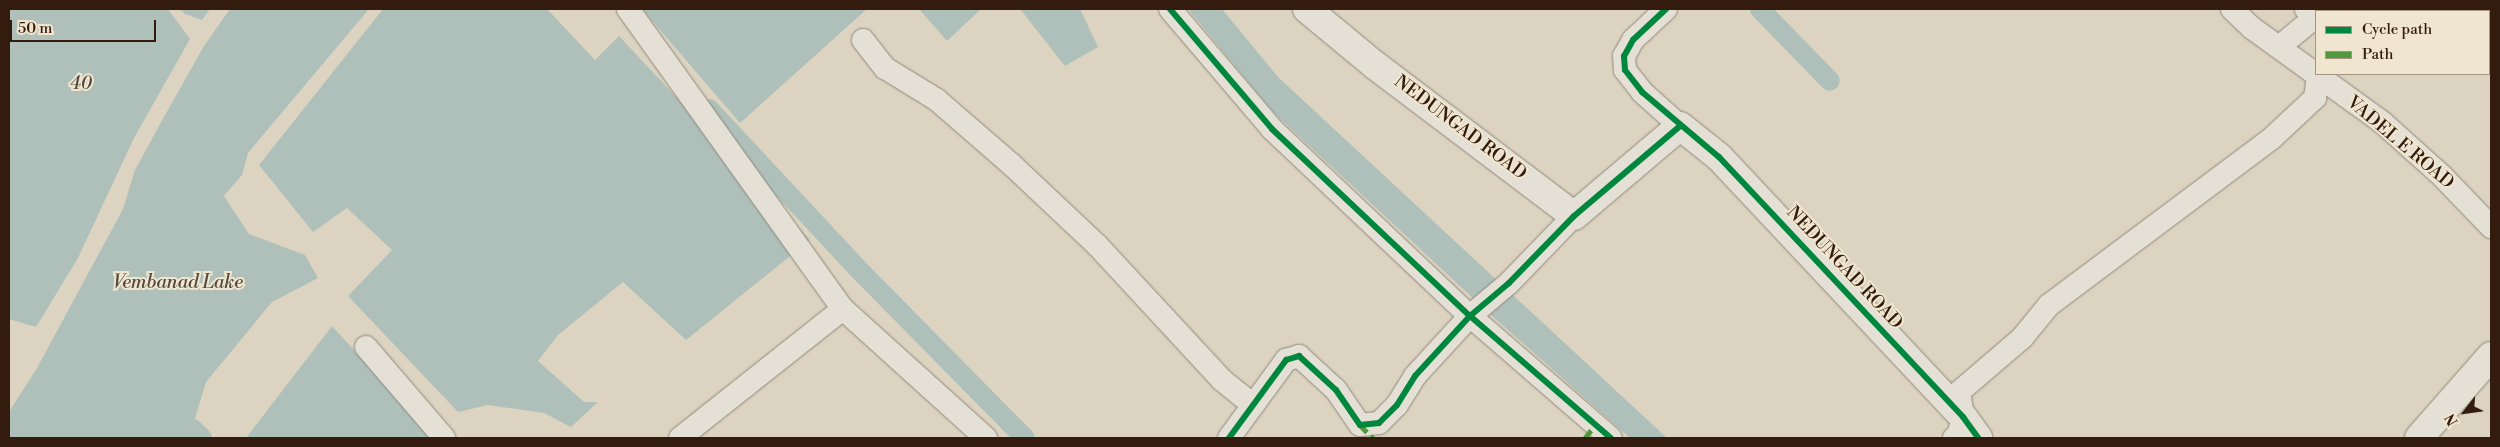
<!DOCTYPE html>
<html>
<head>
<meta charset="utf-8">
<style>
	body { margin:0 }
	#map { position:relative; width:2500px; height:447px; overflow:hidden; background:#dcd4c1; font-family:"Libre Bodoni",serif }
	div>[style] { position:absolute }
	[style*='--x'] { left:calc(var(--x)*1px); top:calc(var(--y)*1px); width:calc(var(--w)*1px); rotate:calc(var(--a)*1deg) }
	.water>* { inset:0; background:#afc0bb }
	.canal>* { height:20px; margin:-10px; padding:0 10px; transform-origin:10px; border-radius:10px; background:#afc0bb }
	.roads { filter:drop-shadow(0 0 1px #91897d) drop-shadow(0 0 1px #91897d) }
	.street>* { height:22px; margin:-11px; padding:0 11px; transform-origin:11px; border-radius:11px; background:#e4e0d6 }
	.secondary>* { height:28px; margin:-14px; padding:0 14px; transform-origin:14px; border-radius:14px; background:#e4e0d6 }
	.quiet>* { height:5px; margin-top:-2.5px; transform-origin:0; background:repeating-linear-gradient(90deg,#51993c 0 10px,transparent 0 15px) }
	.cycleway>* { height:6px; margin:-3px; padding:0 3px; transform-origin:3px; border-radius:3px; background:#00873e }
	span { translate:-50% -50%; white-space:nowrap; text-align:center; line-height:1.15; -webkit-text-stroke:4px #f0e6cf; paint-order:stroke }
	.street-label { font-size:18px; color:#331b0e }
	.water-label { font-size:19px; color:#524a41; font-style:italic }
	.frame { position:absolute; inset:0; border:10px solid #331b0e; pointer-events:none }
	.legend { position:absolute; left:2315px; top:10px; width:175px; height:65px; box-sizing:border-box; background:#f0e6cf; border:1px solid #a49582; margin:0; padding:6px 9px; list-style:none; font-size:15px; color:#331b0e }
	.legend li { display:flex; align-items:center; gap:10px; height:25px }
	.legend b { width:25px; border:1px solid #a49582 }
	.north { position:absolute; left:2440px; top:387px; width:50px; height:50px; -webkit-text-stroke:4px #f0e6cf; paint-order:stroke; rotate:240deg; font-size:14px; font-weight:700; line-height:20px; text-align:center; color:#331b0e }
	.north::after { content:''; display:block; margin:auto; width:18px; height:22px; background:#331b0e; clip-path:polygon(50% 0,100% 100%,50% 72%,0 100%) }
	.scale { position:absolute; left:10px; top:20px; width:146px; height:22px; box-sizing:border-box; border:2px solid #331b0e; border-top:0; padding-left:6px; font-size:15px; line-height:18px; white-space:nowrap; color:#331b0e; -webkit-text-stroke:4px #f0e6cf; paint-order:stroke }
</style>
</head>
<body>
<div id="map">
	<div class="water">
		<i style="clip-path:polygon(9px 9px,168px 9px,190px 39px,134px 138px,78px 258px,36px 327px,9px 319px)"></i>
		<i style="clip-path:polygon(180px 9px,210px 9px,202px 20px,185px 14px)"></i>
		<i style="clip-path:polygon(230px 9px,369px 9px,248px 153px,242px 175px,224px 196px,249px 234px,305px 255px,318px 278px,272px 302px,206px 382px,189px 438px,9px 438px,9px 412px,37px 368px,123px 209px,135px 170px,160px 124px,204px 46px)"></i>
		<i style="clip-path:polygon(383px 9px,547px 9px,595px 60px,619px 36px,810px 240px,686px 340px,623px 282px,558px 335px,538px 361px,584px 402px,598px 402px,571px 427px,544px 413px,488px 405px,458px 412px,348px 296px,392px 250px,347px 208px,313px 232px,259px 165px)"></i>
		<i style="clip-path:polygon(642px 9px,867px 9px,740px 123px)"></i>
		<i style="clip-path:polygon(919px 9px,981px 9px,947px 41px)"></i>
		<i style="clip-path:polygon(1020px 9px,1080px 9px,1098px 47px,1065px 66px)"></i>
		<i style="clip-path:polygon(1188px 9px,1222px 9px,1278px 77px,1667px 438px,1630px 438px,1490px 314px,1272px 111px)"></i>
		<i style="clip-path:polygon(332px 326px,435px 438px,246px 438px)"></i>
	</div>
	<div class="canal">
		<i style="--x:1760;--y:9;--w:100;--a:45.8"></i>
		<i style="--x:709;--y:109;--w:227;--a:47"></i>
		<i style="--x:864;--y:275;--w:229;--a:45.4"></i>
		<i style="--x:193;--y:429;--w:13;--a:45"></i>
	</div>
	<div class="roads">
		<div class="street">
			<i style="--x:628;--y:9;--w:369;--a:54.4"></i>
			<i style="--x:1170;--y:9;--w:157;--a:49.6"></i>
			<i style="--x:1272;--y:129;--w:272;--a:43.4"></i>
			<i style="--x:1470;--y:316;--w:186;--a:40.9"></i>
			<i style="--x:1666;--y:9;--w:45;--a:136.8"></i>
			<i style="--x:1633;--y:40;--w:18;--a:119"></i>
			<i style="--x:1624;--y:56;--w:14;--a:86"></i>
			<i style="--x:1625;--y:70;--w:28;--a:52"></i>
			<i style="--x:1642;--y:92;--w:51;--a:41.8"></i>
			<i style="--x:2232;--y:9;--w:28;--a:44"></i>
			<i style="--x:2252;--y:28;--w:162;--a:35.9"></i>
			<i style="--x:2383;--y:123;--w:79;--a:41.9"></i>
			<i style="--x:2442;--y:176;--w:71;--a:46.1"></i>
			<i style="--x:863;--y:40;--w:36;--a:52"></i>
			<i style="--x:885;--y:68;--w:61;--a:31.6"></i>
			<i style="--x:937;--y:100;--w:99;--a:40.9"></i>
			<i style="--x:1012;--y:165;--w:117;--a:43.3"></i>
			<i style="--x:1097;--y:245;--w:184;--a:47.2"></i>
			<i style="--x:1222;--y:380;--w:40;--a:39"></i>
			<i style="--x:2279;--y:47;--w:45;--a:-39.6"></i>
			<i style="--x:2314;--y:18;--w:12;--a:-132"></i>
			<i style="--x:366;--y:347;--w:120;--a:49.4"></i>
			<i style="--x:680;--y:438;--w:208;--a:-38.4"></i>
			<i style="--x:843;--y:309;--w:193;--a:42.1"></i>
			<i style="--x:1229;--y:438;--w:97;--a:-53.8"></i>
			<i style="--x:1286;--y:360;--w:14;--a:-17"></i>
			<i style="--x:1299;--y:356;--w:50;--a:42.6"></i>
			<i style="--x:1336;--y:390;--w:42;--a:55.6"></i>
			<i style="--x:1360;--y:425;--w:19;--a:-6"></i>
			<i style="--x:1379;--y:423;--w:25;--a:-45"></i>
			<i style="--x:1397;--y:405;--w:34;--a:-58"></i>
			<i style="--x:1415;--y:376;--w:81;--a:-47.5"></i>
			<i style="--x:1470;--y:316;--w:51;--a:-40.2"></i>
			<i style="--x:1509;--y:283;--w:93;--a:-45.9"></i>
			<i style="--x:1954;--y:438;--w:7;--a:-45"></i>
			<i style="--x:1959;--y:433;--w:16;--a:-76"></i>
			<i style="--x:1963;--y:417;--w:25;--a:-99"></i>
			<i style="--x:1959;--y:392;--w:83;--a:-40.6"></i>
			<i style="--x:2022;--y:338;--w:43;--a:-50.7"></i>
			<i style="--x:2049;--y:305;--w:277;--a:-36.8"></i>
			<i style="--x:2271;--y:139;--w:60;--a:-43"></i>
			<i style="--x:2315;--y:98;--w:22;--a:-82"></i>
		</div>
		<div class="secondary">
			<i style="--x:1307;--y:9;--w:89;--a:39.6"></i>
			<i style="--x:1376;--y:66;--w:248;--a:37.1"></i>
			<i style="--x:1574;--y:216;--w:139;--a:-40.3"></i>
			<i style="--x:1680;--y:126;--w:50;--a:38.5"></i>
			<i style="--x:1719;--y:157;--w:357;--a:46.8"></i>
			<i style="--x:1963;--y:417;--w:26;--a:54"></i>
			<i style="--x:2419;--y:438;--w:109;--a:-48.7"></i>
		</div>
	</div>
	<div class="quiet">
		<i style="--x:1360;--y:425;--w:18;--a:45"></i>
		<i style="--x:1585;--y:438;--w:16;--a:-52"></i>
	</div>
	<div class="cycleway">
		<i style="--x:1170;--y:9;--w:157;--a:49.6"></i>
		<i style="--x:1272;--y:129;--w:272;--a:43.4"></i>
		<i style="--x:1470;--y:316;--w:186;--a:40.9"></i>
		<i style="--x:1666;--y:9;--w:45;--a:136.8"></i>
		<i style="--x:1633;--y:40;--w:18;--a:119"></i>
		<i style="--x:1624;--y:56;--w:14;--a:86"></i>
		<i style="--x:1625;--y:70;--w:28;--a:52"></i>
		<i style="--x:1642;--y:92;--w:101;--a:40.2"></i>
		<i style="--x:1719;--y:157;--w:357;--a:46.8"></i>
		<i style="--x:1963;--y:417;--w:26;--a:54"></i>
		<i style="--x:1229;--y:438;--w:97;--a:-53.8"></i>
		<i style="--x:1286;--y:360;--w:14;--a:-17"></i>
		<i style="--x:1299;--y:356;--w:50;--a:42.6"></i>
		<i style="--x:1336;--y:390;--w:42;--a:55.6"></i>
		<i style="--x:1360;--y:425;--w:19;--a:-6"></i>
		<i style="--x:1379;--y:423;--w:25;--a:-45"></i>
		<i style="--x:1397;--y:405;--w:34;--a:-58"></i>
		<i style="--x:1415;--y:376;--w:81;--a:-47.5"></i>
		<i style="--x:1470;--y:316;--w:51;--a:-40.2"></i>
		<i style="--x:1509;--y:283;--w:93;--a:-45.9"></i>
		<i style="--x:1574;--y:216;--w:139;--a:-40.3"></i>
	</div>
	<div class="street-label">
		<span style="left:1460px;top:128px;rotate:37deg">NEDUNGAD ROAD</span>
		<span style="left:2400px;top:143px;rotate:40deg">VADEL E ROAD</span>
		<span style="left:1844px;top:268px;rotate:47deg">NEDUNGAD ROAD</span>
	</div>
	<div class="water-label">
		<span style="left:81px;top:84px">40</span>
		<span style="left:178px;top:283px">Vembanad Lake</span>
	</div>
	<div class="frame"></div>
	<ul class="legend">
	<li><b style="height:6px;background:#00873e"></b>Cycle path</li>
	<li><b style="height:6px;background:#51993c"></b>Path</li>
	</ul>
	<div class="north">N</div>
	<div class="scale">50 m</div>
</div>
</body>
</html>
